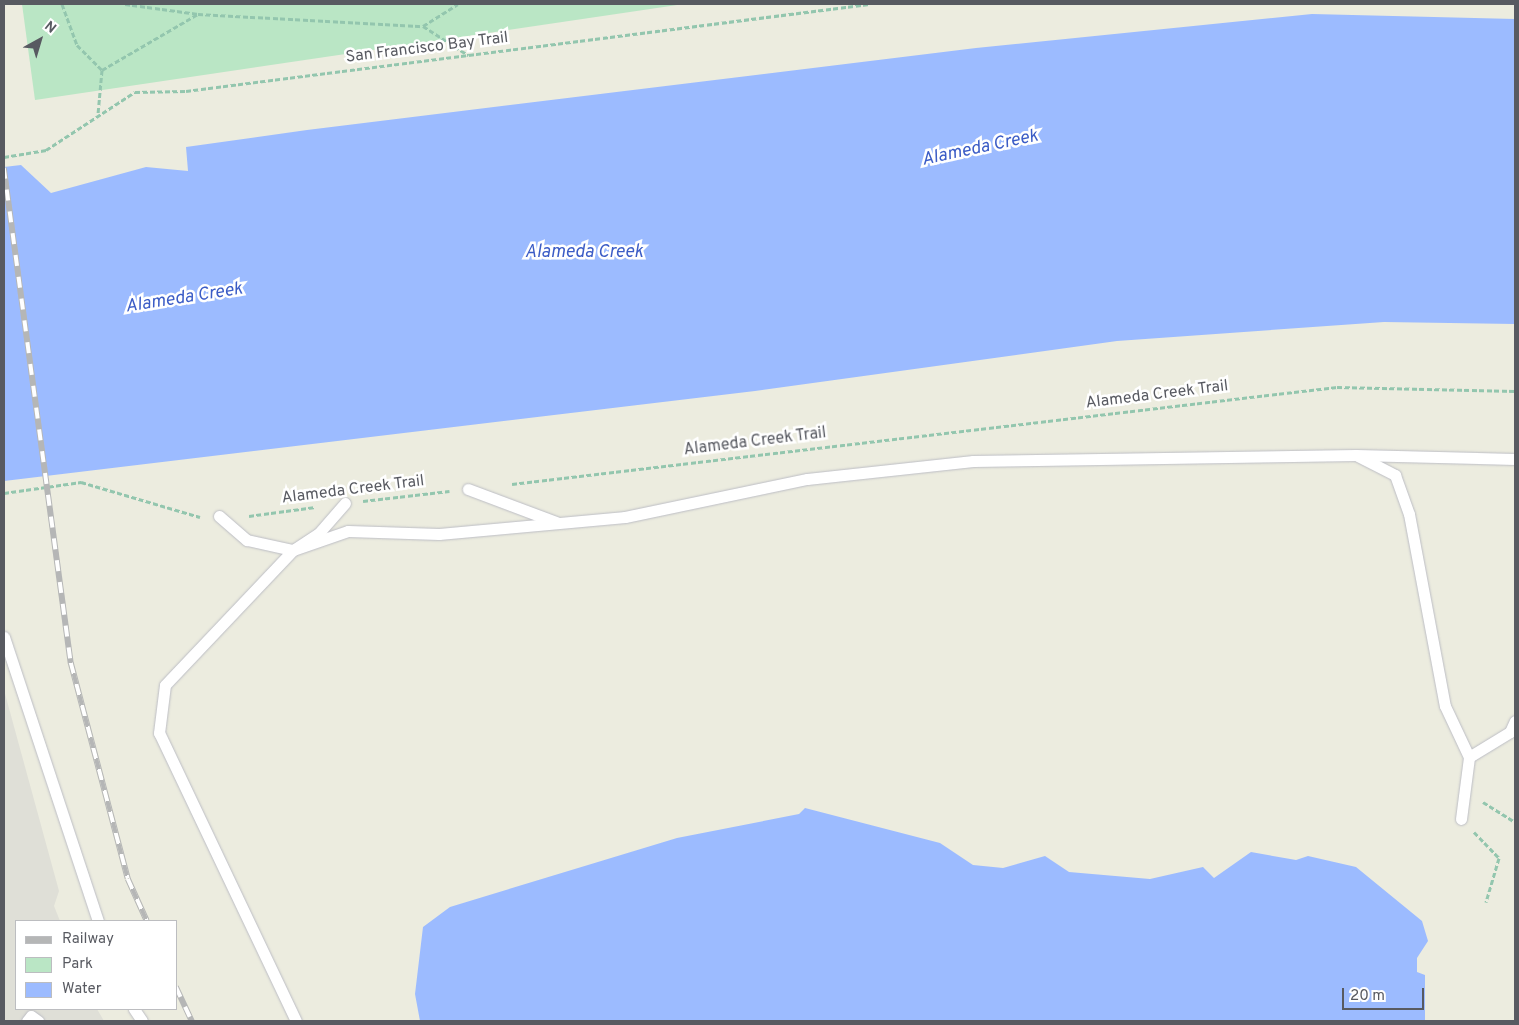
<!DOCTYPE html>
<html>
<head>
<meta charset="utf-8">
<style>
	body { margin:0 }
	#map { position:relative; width:1519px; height:1025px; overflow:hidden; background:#ececdf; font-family:Overpass,sans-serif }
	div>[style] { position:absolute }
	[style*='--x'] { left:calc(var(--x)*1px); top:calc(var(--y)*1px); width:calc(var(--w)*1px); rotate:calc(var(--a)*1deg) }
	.industrial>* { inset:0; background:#dfdfd7 }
	.green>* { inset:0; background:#bae6c5 }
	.water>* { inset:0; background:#9cbbff }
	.path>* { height:3px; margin-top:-1.5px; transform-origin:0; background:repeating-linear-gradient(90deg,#93c6ae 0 5px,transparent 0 7.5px) }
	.roads { filter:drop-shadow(0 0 1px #bcbdc4) drop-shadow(0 0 1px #bcbdc4) }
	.lane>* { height:11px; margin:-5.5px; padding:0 5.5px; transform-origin:5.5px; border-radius:5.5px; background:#fff }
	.rail>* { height:5.5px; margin-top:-2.75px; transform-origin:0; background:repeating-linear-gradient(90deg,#fff 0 11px,#b5b6b6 0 22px); box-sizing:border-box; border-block:1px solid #b5b6b6 }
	span { translate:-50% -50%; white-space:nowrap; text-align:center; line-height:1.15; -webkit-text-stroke:5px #fff; paint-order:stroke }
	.street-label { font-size:16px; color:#585a61 }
	.water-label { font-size:18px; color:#3b5cc6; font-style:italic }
	.frame { position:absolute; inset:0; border:5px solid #585a61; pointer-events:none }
	.legend { position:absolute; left:15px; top:920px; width:162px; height:90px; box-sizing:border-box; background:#fff; border:1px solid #bcbdc0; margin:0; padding:6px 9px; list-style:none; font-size:15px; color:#585a61 }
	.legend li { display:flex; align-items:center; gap:10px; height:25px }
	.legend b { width:25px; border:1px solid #bcbdc0 }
	.north { position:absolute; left:15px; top:15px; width:50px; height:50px; -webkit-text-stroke:4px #fff; paint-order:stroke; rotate:39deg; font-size:14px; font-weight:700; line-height:20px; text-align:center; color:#585a61 }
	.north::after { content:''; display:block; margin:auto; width:18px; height:22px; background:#585a61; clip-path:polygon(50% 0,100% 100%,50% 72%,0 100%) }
	.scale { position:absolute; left:1342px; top:988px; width:82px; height:22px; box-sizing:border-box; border:2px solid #585a61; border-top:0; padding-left:6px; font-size:15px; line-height:18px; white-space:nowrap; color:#585a61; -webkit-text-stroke:4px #fff; paint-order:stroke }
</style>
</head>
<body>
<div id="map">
	<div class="industrial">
		<i style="clip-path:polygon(4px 690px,59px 891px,54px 906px,60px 921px,16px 921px,16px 1009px,97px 1009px,104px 1021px,4px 1021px)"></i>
	</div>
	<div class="green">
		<i style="clip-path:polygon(22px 4px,684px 4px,35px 100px)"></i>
	</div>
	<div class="water">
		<i style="clip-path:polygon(1312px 14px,1515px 19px,1515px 324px,1384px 322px,1117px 341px,755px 391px,4px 481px,4px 167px,21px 165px,51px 193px,146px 167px,188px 171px,186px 147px,307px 130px,976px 48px)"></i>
		<i style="clip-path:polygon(805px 808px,940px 843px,973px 865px,1003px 868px,1045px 856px,1069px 872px,1150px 879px,1203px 867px,1214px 878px,1251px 852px,1296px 860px,1308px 856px,1356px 867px,1422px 921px,1428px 941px,1417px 958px,1417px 972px,1425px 975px,1425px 1021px,420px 1021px,415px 994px,423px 927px,450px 907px,677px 838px,799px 814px)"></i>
	</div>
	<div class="path">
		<i style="--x:62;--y:4;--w:44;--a:69.9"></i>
		<i style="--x:77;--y:45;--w:35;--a:45"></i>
		<i style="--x:102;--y:70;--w:44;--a:95.2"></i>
		<i style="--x:125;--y:4;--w:74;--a:7.8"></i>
		<i style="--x:198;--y:14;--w:225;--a:3.1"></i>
		<i style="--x:423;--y:26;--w:54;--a:32.8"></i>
		<i style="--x:423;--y:26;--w:41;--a:-32.2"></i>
		<i style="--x:102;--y:70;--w:111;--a:-30.3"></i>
		<i style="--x:4;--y:157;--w:43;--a:-9.5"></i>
		<i style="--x:46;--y:150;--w:106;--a:-33.1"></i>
		<i style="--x:135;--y:92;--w:51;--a:-1.1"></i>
		<i style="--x:186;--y:91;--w:689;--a:-7.26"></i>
		<i style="--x:512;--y:484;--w:831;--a:-6.71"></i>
		<i style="--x:1337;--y:387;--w:178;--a:1.3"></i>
		<i style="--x:4;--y:493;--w:78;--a:-8.1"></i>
		<i style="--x:81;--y:482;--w:124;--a:16.4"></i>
		<i style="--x:363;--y:501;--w:87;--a:-6.6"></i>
		<i style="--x:249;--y:516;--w:67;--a:-7.8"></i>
		<i style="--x:1483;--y:802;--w:38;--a:32"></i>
		<i style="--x:1474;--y:832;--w:36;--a:46"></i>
		<i style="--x:1499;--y:858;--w:46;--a:106.5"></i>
	</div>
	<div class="roads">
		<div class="lane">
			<i style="--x:1358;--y:456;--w:42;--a:27.2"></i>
			<i style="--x:1395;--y:475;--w:41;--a:70.3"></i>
			<i style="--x:1409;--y:514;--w:195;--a:79.4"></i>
			<i style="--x:1445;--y:706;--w:56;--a:64.8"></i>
			<i style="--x:1469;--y:757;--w:48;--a:-31.4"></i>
			<i style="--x:1510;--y:732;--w:12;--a:-66"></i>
			<i style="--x:468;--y:489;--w:94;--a:20.6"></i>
			<i style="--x:219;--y:516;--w:37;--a:41"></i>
			<i style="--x:247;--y:540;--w:47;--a:12.3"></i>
			<i style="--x:293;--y:550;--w:30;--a:-33"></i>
			<i style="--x:318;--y:534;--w:41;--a:-48.9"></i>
			<i style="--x:4;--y:637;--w:299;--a:71.7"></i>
			<i style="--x:1461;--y:819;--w:63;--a:-82.6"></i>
			<i style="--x:134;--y:1009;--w:14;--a:56"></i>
			<i style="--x:27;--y:1021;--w:6;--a:-51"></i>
			<i style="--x:31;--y:1016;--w:9;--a:36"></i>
			<i style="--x:296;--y:1021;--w:319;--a:-115.4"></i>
			<i style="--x:159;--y:733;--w:48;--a:-82.9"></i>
			<i style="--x:165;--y:685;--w:186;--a:-46.5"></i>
			<i style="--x:293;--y:550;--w:58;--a:-19.1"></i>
			<i style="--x:348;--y:531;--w:91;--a:1.9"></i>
			<i style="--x:439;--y:534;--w:187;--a:-5.2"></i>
			<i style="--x:625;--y:517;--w:186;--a:-11.8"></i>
			<i style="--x:807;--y:479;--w:167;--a:-6.2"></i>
			<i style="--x:973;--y:461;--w:383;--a:-0.9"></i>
			<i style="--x:1356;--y:455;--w:159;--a:1.4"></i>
		</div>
	</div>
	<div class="rail">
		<i style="--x:4;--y:168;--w:500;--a:82.3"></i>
		<i style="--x:71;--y:663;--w:223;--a:75.2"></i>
		<i style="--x:128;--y:879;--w:46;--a:65.7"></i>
		<i style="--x:176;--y:987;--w:38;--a:65"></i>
	</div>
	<div class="street-label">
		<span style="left:427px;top:48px;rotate:-7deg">San Francisco Bay Trail</span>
		<span style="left:1157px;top:395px;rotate:-7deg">Alameda Creek Trail</span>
		<span style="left:755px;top:442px;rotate:-7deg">Alameda Creek Trail</span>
		<span style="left:353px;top:490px;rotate:-7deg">Alameda Creek Trail</span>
	</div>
	<div class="water-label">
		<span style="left:980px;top:149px;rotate:-12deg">Alameda Creek</span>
		<span style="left:584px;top:253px">Alameda Creek</span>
		<span style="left:184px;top:299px;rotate:-9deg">Alameda Creek</span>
	</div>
	<div class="frame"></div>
	<ul class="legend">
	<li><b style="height:6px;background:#b5b6b6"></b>Railway</li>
	<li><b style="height:14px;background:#bae6c5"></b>Park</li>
	<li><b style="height:14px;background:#9cbbff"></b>Water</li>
	</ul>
	<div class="north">N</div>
	<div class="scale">20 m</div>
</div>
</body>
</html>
